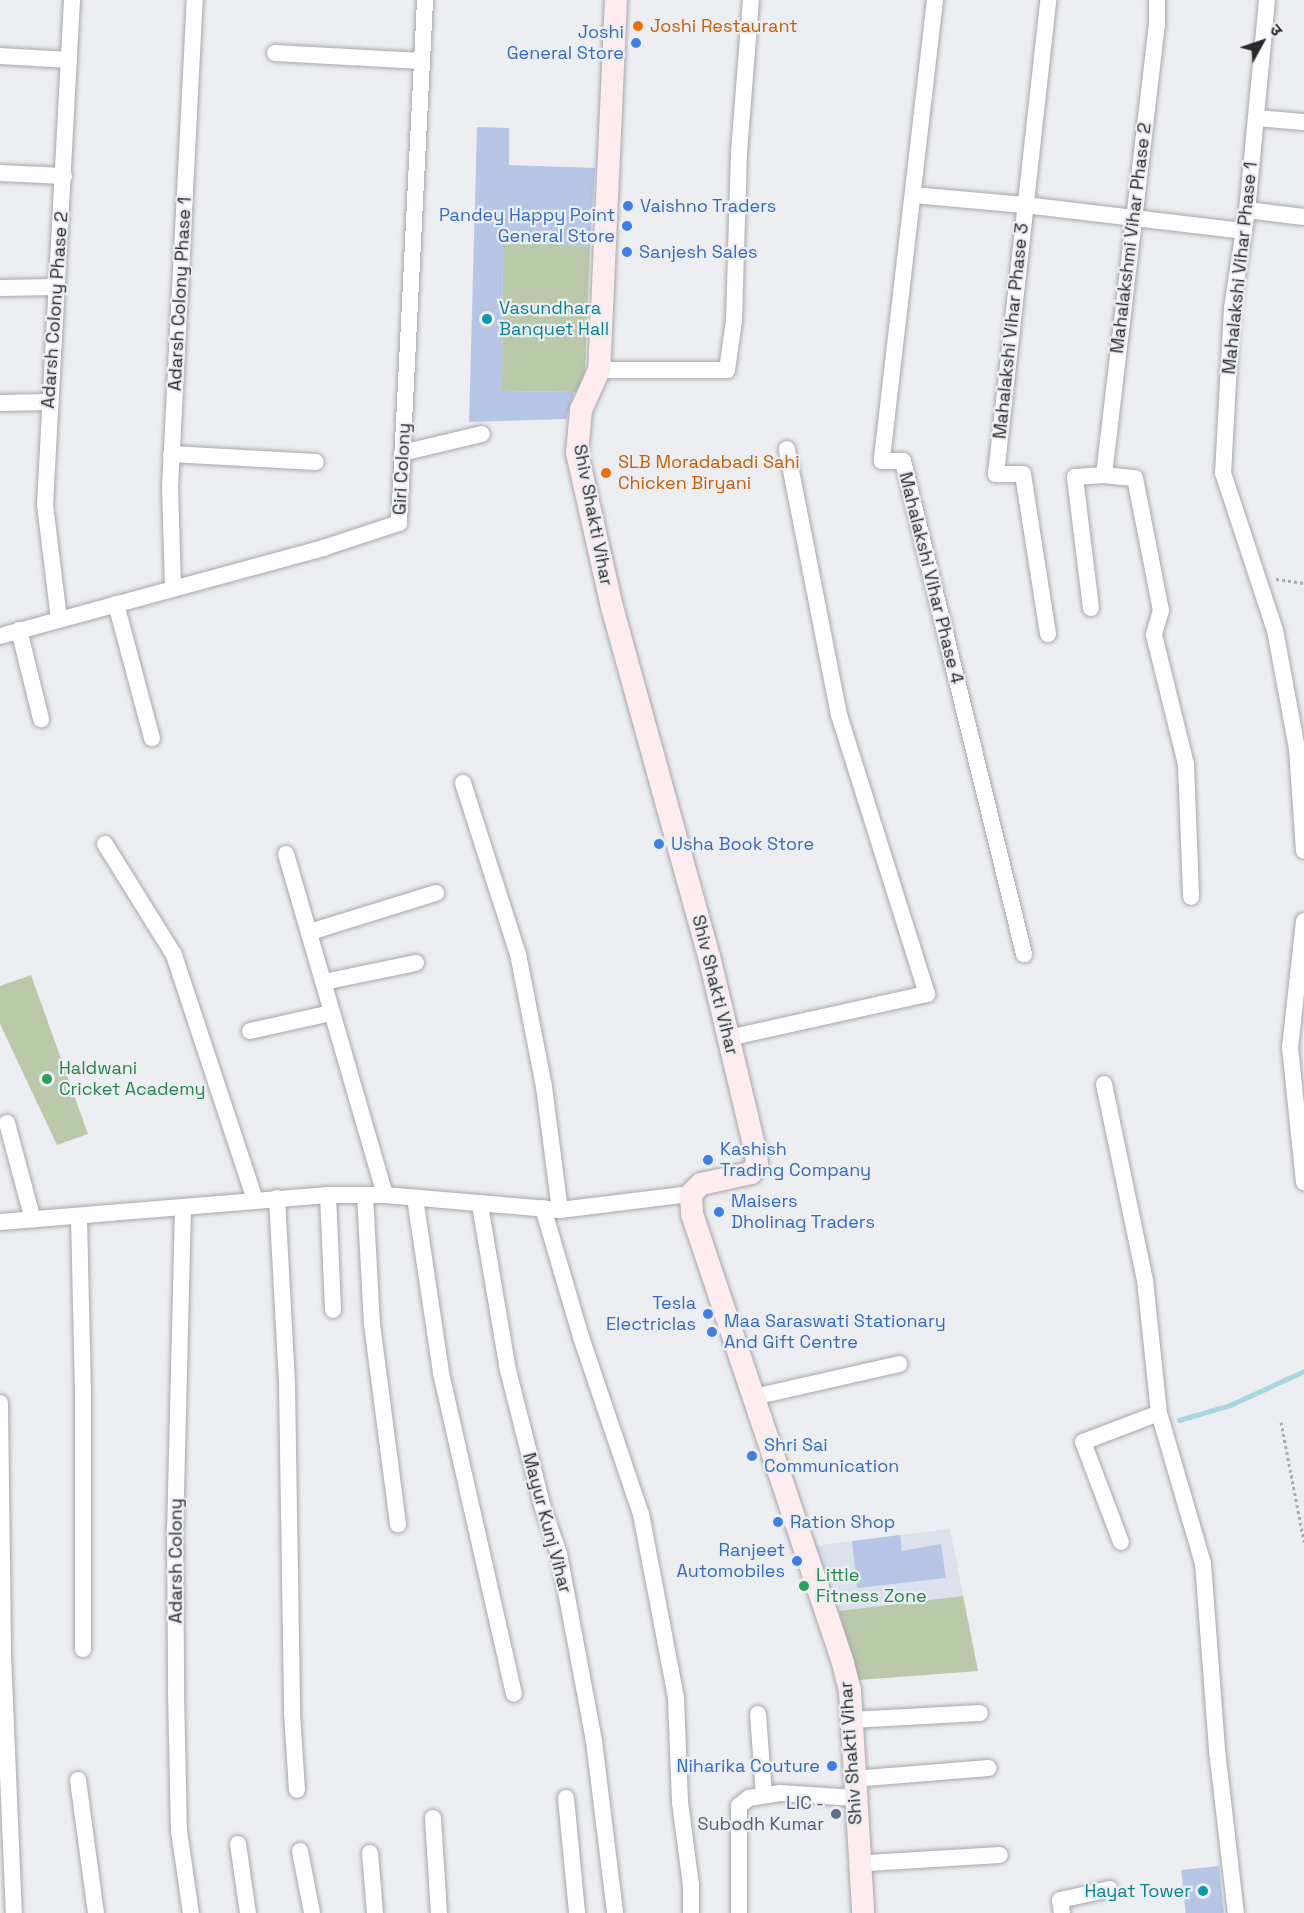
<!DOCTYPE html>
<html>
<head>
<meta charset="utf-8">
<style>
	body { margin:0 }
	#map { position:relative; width:1304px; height:1913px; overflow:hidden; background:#eceef2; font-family:"Space Grotesk","Noto Sans Devanagari",sans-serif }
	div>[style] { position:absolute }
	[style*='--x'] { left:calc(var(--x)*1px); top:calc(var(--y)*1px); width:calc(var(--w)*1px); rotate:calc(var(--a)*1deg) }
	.built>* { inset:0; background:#dce1ec }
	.green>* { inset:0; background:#b9c9a9 }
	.stream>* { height:5px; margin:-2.5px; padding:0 2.5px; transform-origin:2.5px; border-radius:2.5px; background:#a9d7de }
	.building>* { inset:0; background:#b7c6e6; transform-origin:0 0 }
	.path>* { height:3px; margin-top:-1.5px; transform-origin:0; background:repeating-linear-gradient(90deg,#acadb1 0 3px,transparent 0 6px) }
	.roads { filter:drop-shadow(0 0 2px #a6a7ab) drop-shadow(0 0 2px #a6a7ab) }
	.street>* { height:16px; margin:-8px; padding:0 8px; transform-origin:8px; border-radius:8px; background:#fff }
	.secondary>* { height:22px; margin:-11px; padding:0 11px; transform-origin:11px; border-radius:11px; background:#ffecef }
	.dots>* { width:16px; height:16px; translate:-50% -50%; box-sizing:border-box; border:3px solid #eceef2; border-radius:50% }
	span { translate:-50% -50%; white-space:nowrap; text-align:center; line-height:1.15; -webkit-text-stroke:4.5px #eceef2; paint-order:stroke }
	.food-label { font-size:18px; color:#c56008 }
	.left { translate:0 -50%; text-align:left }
	.shop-label { font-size:18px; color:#366cbe }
	.right { translate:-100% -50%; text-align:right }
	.street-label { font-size:18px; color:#2a2a2c }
	.culture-label { font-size:18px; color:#0d838f }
	.leisure-label { font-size:18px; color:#27864d }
	.service-label { font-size:18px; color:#4e5e75 }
	.north { position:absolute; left:1232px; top:12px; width:60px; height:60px; -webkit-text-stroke:4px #eceef2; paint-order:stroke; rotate:50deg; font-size:16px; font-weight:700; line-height:24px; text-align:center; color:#2a2a2c }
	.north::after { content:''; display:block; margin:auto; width:21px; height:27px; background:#2a2a2c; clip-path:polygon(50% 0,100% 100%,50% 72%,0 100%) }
</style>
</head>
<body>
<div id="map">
	<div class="built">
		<i style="clip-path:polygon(950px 1529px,978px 1671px,858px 1680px,839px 1611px,814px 1546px)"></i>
	</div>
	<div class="green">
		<i style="clip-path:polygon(503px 240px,590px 247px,585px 371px,578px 392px,502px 391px)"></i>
		<i style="clip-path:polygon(31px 975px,88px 1134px,57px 1145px,0 1024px,0 986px)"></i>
		<i style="clip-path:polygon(963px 1596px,978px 1671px,858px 1680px,839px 1611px)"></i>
	</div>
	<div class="stream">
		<i style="--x:1179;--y:1420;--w:53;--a:-16.4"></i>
		<i style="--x:1230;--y:1405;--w:81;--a:-24.7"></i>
	</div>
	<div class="building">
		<i style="clip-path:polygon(477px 127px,509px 128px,509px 165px,595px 168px,590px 247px,503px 240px,502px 391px,574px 392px,566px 419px,469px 422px)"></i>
		<i style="clip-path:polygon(900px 1535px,902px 1551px,941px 1544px,946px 1578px,857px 1588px,852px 1541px)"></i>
		<i style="left:1219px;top:1866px;width:47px;height:38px;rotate:84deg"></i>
	</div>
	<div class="path">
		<i style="--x:1276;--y:579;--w:28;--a:8"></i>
		<i style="--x:1281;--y:1422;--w:122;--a:79.1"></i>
	</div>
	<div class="roads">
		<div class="street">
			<i style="--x:935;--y:0;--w:464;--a:96.6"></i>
			<i style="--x:882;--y:461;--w:21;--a:0"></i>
			<i style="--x:903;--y:461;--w:508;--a:76.21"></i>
			<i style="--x:1267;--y:0;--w:211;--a:95.4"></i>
			<i style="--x:1247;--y:210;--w:99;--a:98.7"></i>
			<i style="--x:1232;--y:308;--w:165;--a:93.1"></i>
			<i style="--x:1223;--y:473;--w:165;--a:71.7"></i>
			<i style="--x:1275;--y:630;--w:121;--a:79.5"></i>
			<i style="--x:1297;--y:749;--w:102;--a:86.1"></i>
			<i style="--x:275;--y:53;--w:146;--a:3.1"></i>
			<i style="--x:0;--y:56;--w:69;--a:3.3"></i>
			<i style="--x:1256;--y:118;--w:48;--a:4.8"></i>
			<i style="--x:0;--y:173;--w:64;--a:2.7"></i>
			<i style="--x:913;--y:195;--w:112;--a:5.1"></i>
			<i style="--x:1025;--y:205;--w:221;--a:6.8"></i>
			<i style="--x:1247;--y:210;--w:57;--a:7"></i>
			<i style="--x:0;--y:288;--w:57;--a:-1"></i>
			<i style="--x:599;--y:370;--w:128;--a:0"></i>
			<i style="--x:727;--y:370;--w:50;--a:-82"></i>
			<i style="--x:734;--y:320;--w:168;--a:-88.3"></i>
			<i style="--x:739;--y:152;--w:152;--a:-85.5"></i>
			<i style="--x:0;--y:403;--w:48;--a:-1.2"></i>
			<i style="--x:402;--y:453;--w:82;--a:-13.4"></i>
			<i style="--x:171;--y:454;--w:145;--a:3.2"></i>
			<i style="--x:1104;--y:475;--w:453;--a:-83.3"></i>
			<i style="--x:1157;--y:25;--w:25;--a:-90"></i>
			<i style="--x:173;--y:588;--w:100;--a:-91.7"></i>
			<i style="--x:170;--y:488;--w:489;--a:-87.1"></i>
			<i style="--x:116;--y:604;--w:139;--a:75"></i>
			<i style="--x:1091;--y:608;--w:132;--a:-97"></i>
			<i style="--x:1075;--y:477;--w:29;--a:-4"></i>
			<i style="--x:1104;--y:475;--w:31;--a:6"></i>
			<i style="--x:1135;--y:478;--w:135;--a:78.9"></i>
			<i style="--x:1161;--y:610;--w:26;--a:106"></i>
			<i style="--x:1154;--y:635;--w:133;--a:76.1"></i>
			<i style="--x:1186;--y:764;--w:133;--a:87.8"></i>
			<i style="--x:59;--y:619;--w:115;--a:-97"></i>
			<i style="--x:45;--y:505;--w:506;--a:-86.94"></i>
			<i style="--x:19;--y:630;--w:92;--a:76.1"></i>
			<i style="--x:1048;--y:634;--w:162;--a:-98.9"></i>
			<i style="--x:1023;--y:474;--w:27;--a:180"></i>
			<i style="--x:996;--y:474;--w:477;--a:-83.7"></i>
			<i style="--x:0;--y:636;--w:335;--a:-15.2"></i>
			<i style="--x:323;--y:548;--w:80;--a:-18.2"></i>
			<i style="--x:399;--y:523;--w:524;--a:-87.15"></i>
			<i style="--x:463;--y:783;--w:180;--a:72.2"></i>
			<i style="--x:518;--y:954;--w:136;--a:78.9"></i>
			<i style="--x:544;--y:1087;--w:124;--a:82.6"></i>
			<i style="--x:105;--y:844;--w:131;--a:58.1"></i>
			<i style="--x:174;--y:955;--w:258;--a:71.7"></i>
			<i style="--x:286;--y:854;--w:355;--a:73.8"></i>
			<i style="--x:1304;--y:921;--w:127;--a:96.3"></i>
			<i style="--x:1290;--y:1047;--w:136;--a:84.1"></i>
			<i style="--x:310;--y:932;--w:132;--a:-17.2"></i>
			<i style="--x:324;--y:982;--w:94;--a:-11.7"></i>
			<i style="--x:250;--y:1031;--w:83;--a:-12.5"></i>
			<i style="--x:728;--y:1038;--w:204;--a:-12.5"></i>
			<i style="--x:927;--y:994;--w:293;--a:-107.5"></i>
			<i style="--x:839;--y:715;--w:271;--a:-101.1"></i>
			<i style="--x:1104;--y:1084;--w:200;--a:78.2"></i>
			<i style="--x:1145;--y:1280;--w:134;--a:84"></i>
			<i style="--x:1159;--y:1413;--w:156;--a:73.7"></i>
			<i style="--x:1203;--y:1563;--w:188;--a:85.7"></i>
			<i style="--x:1217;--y:1750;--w:164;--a:83.4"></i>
			<i style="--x:7;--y:1123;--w:100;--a:75"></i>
			<i style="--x:328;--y:1195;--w:115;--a:87.5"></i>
			<i style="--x:365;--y:1195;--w:129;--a:86.9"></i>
			<i style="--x:372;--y:1324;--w:202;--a:82.6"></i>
			<i style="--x:277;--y:1198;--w:186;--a:86.9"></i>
			<i style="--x:287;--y:1384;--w:329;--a:89.1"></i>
			<i style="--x:292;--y:1713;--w:77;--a:86.3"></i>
			<i style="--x:415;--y:1198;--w:177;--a:81.5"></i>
			<i style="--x:441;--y:1373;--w:329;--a:77.2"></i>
			<i style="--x:480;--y:1205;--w:167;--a:80.4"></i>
			<i style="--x:508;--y:1370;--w:142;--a:75.8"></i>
			<i style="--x:543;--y:1508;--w:49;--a:70.8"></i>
			<i style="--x:559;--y:1554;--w:190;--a:79.4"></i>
			<i style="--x:594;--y:1741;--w:173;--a:83"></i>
			<i style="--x:183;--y:1207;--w:321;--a:91.4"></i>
			<i style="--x:175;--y:1528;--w:163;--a:89.6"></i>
			<i style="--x:176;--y:1691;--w:140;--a:88.8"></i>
			<i style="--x:179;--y:1831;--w:83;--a:81.7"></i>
			<i style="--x:543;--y:1208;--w:134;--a:73.6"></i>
			<i style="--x:581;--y:1337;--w:187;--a:71.3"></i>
			<i style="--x:641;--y:1514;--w:187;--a:79.2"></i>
			<i style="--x:676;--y:1698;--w:104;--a:87.8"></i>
			<i style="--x:680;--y:1802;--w:84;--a:82.5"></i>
			<i style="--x:691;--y:1885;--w:28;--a:90"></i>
			<i style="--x:79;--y:1217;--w:176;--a:88.7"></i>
			<i style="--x:83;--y:1393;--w:256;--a:90"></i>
			<i style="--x:0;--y:1222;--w:329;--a:-4.7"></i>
			<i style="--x:328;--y:1195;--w:57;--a:0"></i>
			<i style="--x:385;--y:1195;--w:176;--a:4.9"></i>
			<i style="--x:560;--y:1210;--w:132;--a:-7"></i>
			<i style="--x:754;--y:1397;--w:149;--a:-12.8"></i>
			<i style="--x:0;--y:1403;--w:252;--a:89.3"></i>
			<i style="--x:3;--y:1655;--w:258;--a:87.6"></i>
			<i style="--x:1121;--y:1542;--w:107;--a:-110.8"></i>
			<i style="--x:1083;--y:1442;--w:81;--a:-20.9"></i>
			<i style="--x:758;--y:1714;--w:81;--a:85.8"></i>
			<i style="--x:851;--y:1720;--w:129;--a:-3.1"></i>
			<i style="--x:853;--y:1779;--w:136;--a:-4.6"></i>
			<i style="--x:78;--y:1780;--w:134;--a:82.3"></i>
			<i style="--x:566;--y:1798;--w:116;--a:84.5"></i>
			<i style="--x:433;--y:1818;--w:95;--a:86.4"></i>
			<i style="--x:238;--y:1844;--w:70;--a:81.8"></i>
			<i style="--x:300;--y:1851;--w:63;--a:79"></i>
			<i style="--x:370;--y:1853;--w:60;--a:85.2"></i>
			<i style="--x:859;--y:1867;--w:10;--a:-24"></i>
			<i style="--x:868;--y:1863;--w:132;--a:-3.5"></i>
			<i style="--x:739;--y:1913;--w:107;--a:-90"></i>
			<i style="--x:739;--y:1806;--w:13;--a:-39"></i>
			<i style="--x:749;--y:1798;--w:31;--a:-9"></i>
			<i style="--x:780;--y:1793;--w:75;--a:3.8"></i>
			<i style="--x:1062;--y:1913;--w:13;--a:-99"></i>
			<i style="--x:1060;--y:1900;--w:51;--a:-12.4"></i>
		</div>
		<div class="secondary">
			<i style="--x:616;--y:0;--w:370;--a:92.6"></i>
			<i style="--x:599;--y:370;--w:44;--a:114.2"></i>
			<i style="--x:581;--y:410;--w:43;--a:95.3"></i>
			<i style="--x:577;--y:453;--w:158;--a:77.2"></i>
			<i style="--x:612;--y:607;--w:362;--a:74.5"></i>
			<i style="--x:709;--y:956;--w:203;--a:76.6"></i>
			<i style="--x:756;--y:1153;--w:11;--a:85"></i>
			<i style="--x:757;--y:1164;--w:11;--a:124"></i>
			<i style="--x:751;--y:1173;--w:51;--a:167.6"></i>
			<i style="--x:701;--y:1184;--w:14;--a:135"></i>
			<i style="--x:691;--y:1194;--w:20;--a:87"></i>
			<i style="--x:692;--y:1214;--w:474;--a:71.4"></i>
			<i style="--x:843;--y:1663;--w:29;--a:76"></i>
			<i style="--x:850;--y:1691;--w:222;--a:86.6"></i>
		</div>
	</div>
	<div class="dots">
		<i style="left:638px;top:26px;background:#e8710a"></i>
		<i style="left:636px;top:43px;background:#3f7fe0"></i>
		<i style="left:628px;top:206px;background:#3f7fe0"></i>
		<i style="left:627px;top:226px;background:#3f7fe0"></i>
		<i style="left:627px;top:252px;background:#3f7fe0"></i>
		<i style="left:487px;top:319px;background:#0f9aa8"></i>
		<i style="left:606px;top:473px;background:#e8710a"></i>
		<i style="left:659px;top:844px;background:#3f7fe0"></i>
		<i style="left:47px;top:1079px;background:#2e9e5b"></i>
		<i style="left:708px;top:1160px;background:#3f7fe0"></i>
		<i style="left:719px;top:1212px;background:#3f7fe0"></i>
		<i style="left:708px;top:1314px;background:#3f7fe0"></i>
		<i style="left:712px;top:1332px;background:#3f7fe0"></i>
		<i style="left:752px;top:1456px;background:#3f7fe0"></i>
		<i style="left:778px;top:1522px;background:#3f7fe0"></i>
		<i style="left:797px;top:1561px;background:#3f7fe0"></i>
		<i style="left:804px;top:1586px;background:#2e9e5b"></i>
		<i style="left:832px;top:1766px;background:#3f7fe0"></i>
		<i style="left:836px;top:1814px;background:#5c6f8a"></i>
		<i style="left:1203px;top:1891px;background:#0f9aa8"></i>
	</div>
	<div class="food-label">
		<span class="left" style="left:650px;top:26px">Joshi Restaurant</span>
		<span class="left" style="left:618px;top:473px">SLB Moradabadi Sahi<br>Chicken Biryani</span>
	</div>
	<div class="shop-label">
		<span class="right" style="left:624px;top:43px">Joshi<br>General Store</span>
		<span class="left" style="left:640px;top:206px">Vaishno Traders</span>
		<span class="right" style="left:615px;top:226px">Pandey Happy Point<br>General Store</span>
		<span class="left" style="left:639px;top:252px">Sanjesh Sales</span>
		<span class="left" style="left:671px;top:844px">Usha Book Store</span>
		<span class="left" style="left:720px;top:1160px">Kashish<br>Trading Company</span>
		<span class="left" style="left:731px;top:1212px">Maisers<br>Dholinag Traders</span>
		<span class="right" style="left:696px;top:1314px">Tesla<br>Electriclas</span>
		<span class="left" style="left:724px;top:1332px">Maa Saraswati Stationary<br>And Gift Centre</span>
		<span class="left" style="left:764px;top:1456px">Shri Sai<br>Communication</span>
		<span class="left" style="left:790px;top:1522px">Ration Shop</span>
		<span class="right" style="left:785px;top:1561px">Ranjeet<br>Automobiles</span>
		<span class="right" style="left:820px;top:1766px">Niharika Couture</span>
	</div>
	<div class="street-label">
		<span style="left:1131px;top:238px;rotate:-83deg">Mahalakshmi Vihar Phase 2</span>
		<span style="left:1240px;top:268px;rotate:-84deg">Mahalakshi Vihar Phase 1</span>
		<span style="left:180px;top:294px;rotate:-87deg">Adarsh Colony Phase 1</span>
		<span style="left:55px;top:310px;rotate:-86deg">Adarsh Colony Phase 2</span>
		<span style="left:1011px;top:331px;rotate:-84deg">Mahalakshi Vihar Phase 3</span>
		<span style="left:402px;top:469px;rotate:-87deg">Giri Colony</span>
		<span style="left:593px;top:515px;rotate:79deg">Shiv Shakti Vihar</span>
		<span style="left:931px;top:578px;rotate:76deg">Mahalakshi Vihar Phase 4</span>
		<span style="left:715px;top:985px;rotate:76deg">Shiv Shakti Vihar</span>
		<span style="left:547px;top:1523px;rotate:75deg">Mayur Kunj Vihar</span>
		<span style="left:176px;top:1561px;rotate:-90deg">Adarsh Colony</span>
		<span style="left:851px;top:1753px;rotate:-94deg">Shiv Shakti Vihar</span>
	</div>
	<div class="culture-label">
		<span class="left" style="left:499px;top:319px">Vasundhara<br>Banquet Hall</span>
		<span class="right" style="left:1191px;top:1891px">Hayat Tower</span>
	</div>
	<div class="leisure-label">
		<span class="left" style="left:59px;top:1079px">Haldwani<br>Cricket Academy</span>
		<span class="left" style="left:816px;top:1586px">Little<br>Fitness Zone</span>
	</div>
	<div class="service-label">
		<span class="right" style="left:824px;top:1814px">LIC -<br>Subodh Kumar</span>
	</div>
	<div class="north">उ</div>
</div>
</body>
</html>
